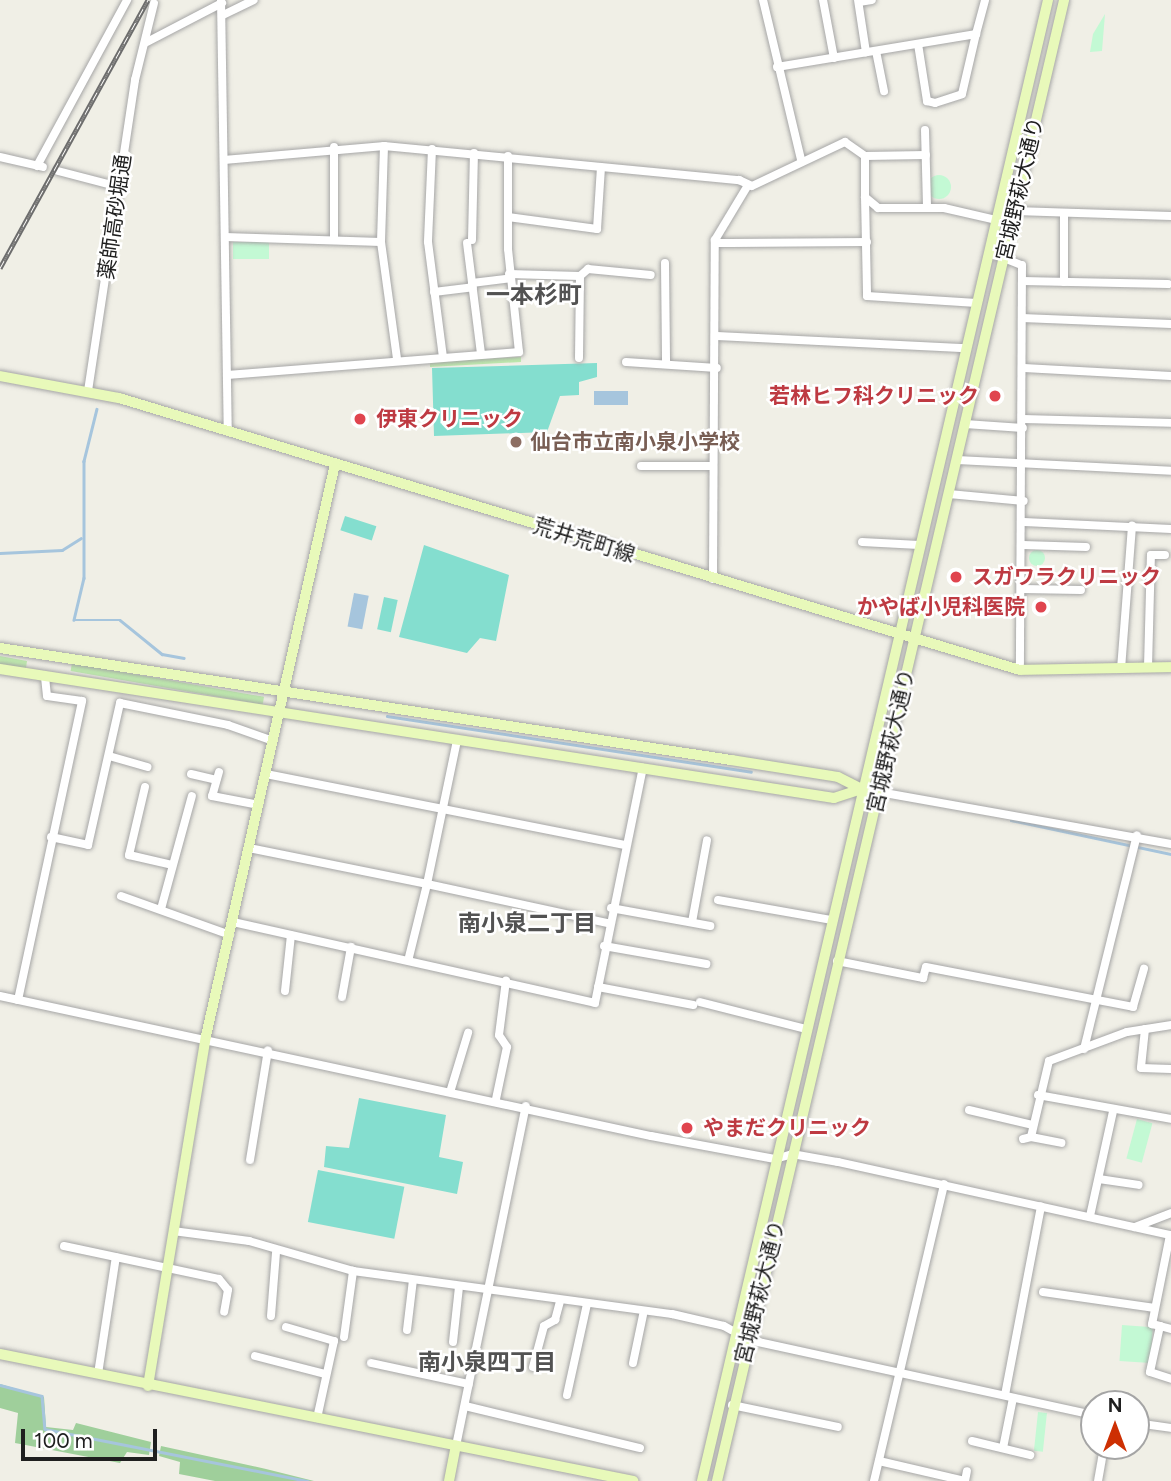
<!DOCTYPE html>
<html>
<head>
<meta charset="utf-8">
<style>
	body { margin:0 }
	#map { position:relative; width:1171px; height:1481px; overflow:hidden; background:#f0efe6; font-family:Figtree,"Noto Sans JP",sans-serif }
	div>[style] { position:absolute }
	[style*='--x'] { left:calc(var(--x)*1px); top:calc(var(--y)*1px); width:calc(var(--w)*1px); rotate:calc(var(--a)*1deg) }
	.grass>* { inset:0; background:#bde9ac; transform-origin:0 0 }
	.forest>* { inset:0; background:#9fcf9b }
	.park>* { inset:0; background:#c3f9d4; transform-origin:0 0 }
	.round { border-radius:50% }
	.pitch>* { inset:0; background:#84decf; transform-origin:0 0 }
	.water>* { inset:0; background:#a6c5dd; transform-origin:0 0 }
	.stream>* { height:2.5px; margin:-1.25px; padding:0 1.25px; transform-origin:1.25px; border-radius:1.25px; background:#a6c5dd }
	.roads { filter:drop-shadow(0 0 2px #a6a6a6) drop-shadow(0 0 2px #a6a6a6) }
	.street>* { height:8px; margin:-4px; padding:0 4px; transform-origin:4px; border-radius:4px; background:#fff }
	.secondary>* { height:10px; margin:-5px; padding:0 5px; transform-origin:5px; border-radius:5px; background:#e8f9ba }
	.rail>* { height:5px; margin-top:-2.5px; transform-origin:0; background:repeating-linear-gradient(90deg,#fff 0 8px,#6d6d6d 0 16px); box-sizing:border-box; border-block:2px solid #6d6d6d }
	.dots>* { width:19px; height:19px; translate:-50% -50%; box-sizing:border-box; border:4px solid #fff; border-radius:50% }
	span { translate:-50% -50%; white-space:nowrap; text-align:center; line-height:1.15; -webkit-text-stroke:5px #fff; paint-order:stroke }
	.street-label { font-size:21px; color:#1f1f1f }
	.health-label { font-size:21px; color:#be3a42; font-weight:700 }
	.right { translate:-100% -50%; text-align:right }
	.left { translate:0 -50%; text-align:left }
	.education-label { font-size:21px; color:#785e54; font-weight:700 }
	.neighbourhood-label { font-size:23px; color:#525252; font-weight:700 }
	.quarter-label { font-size:24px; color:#525252; font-weight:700 }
	.north { position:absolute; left:1080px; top:1390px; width:70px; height:70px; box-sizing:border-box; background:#fff; border:2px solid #a5a5a5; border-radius:50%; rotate:0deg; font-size:19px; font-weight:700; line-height:28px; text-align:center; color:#1f1f1f }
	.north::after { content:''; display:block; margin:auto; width:24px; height:32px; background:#cd2f02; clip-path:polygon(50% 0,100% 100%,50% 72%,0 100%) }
	.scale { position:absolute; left:21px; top:1429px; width:136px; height:32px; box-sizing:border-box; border:4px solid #1f1f1f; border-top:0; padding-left:9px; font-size:21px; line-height:24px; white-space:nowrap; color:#1f1f1f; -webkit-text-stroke:5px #fff; paint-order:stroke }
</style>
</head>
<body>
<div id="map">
	<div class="grass">
		<i style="clip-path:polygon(521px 357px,521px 362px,430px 367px,430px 361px)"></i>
		<i style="clip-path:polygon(0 656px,27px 661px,26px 668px,0 664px)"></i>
		<i style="left:72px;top:663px;width:195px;height:8px;rotate:10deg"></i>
	</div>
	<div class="forest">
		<i style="clip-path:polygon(0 1384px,44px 1397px,46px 1427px,73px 1430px,76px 1423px,151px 1442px,149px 1455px,127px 1452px,120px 1463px,15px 1443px,18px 1413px,0 1408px)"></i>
		<i style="clip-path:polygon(161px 1446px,266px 1469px,314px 1481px,215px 1481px,179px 1474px,180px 1462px,159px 1456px)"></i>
	</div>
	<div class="park">
		<i style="clip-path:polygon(1105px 14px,1102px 51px,1090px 52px,1093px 34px)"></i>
		<i class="round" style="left:927px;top:175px;width:24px;height:24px"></i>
		<i style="left:233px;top:242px;width:36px;height:17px"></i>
		<i class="round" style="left:1029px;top:550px;width:16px;height:16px"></i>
		<i style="left:1137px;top:1119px;width:16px;height:41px;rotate:15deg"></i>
		<i style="left:1122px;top:1325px;width:31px;height:36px;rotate:4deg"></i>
		<i style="left:1038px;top:1412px;width:9px;height:39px;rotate:6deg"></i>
	</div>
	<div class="pitch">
		<i style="clip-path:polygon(597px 363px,597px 377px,579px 382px,579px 395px,560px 396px,547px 432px,434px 436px,432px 368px)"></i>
		<i style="left:345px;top:516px;width:33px;height:15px;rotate:18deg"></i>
		<i style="clip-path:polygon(424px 545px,509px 575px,496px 641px,480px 638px,467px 653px,399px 637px)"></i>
		<i style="left:384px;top:597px;width:14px;height:33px;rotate:12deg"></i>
		<i style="clip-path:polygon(359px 1098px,446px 1115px,439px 1157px,463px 1162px,457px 1194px,324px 1167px,326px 1146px,349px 1148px)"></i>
		<i style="left:318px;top:1170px;width:88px;height:53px;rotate:11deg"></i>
	</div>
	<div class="water">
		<i style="left:628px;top:391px;width:14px;height:34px;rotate:90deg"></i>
		<i style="left:354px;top:593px;width:15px;height:34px;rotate:11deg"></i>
	</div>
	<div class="stream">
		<i style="--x:97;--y:409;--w:54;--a:104"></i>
		<i style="--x:84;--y:461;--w:117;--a:90"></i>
		<i style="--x:84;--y:578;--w:43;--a:103.4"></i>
		<i style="--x:74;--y:620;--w:46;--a:0"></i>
		<i style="--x:120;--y:620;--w:54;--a:39"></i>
		<i style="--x:162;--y:654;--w:22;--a:10"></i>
		<i style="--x:0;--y:553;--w:62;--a:-2.8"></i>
		<i style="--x:62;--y:550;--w:22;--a:-32"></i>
		<i style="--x:387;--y:716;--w:368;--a:8.7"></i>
		<i style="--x:1011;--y:820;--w:164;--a:12"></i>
		<i style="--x:0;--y:1385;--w:43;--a:14.7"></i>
		<i style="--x:42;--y:1396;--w:33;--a:85"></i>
		<i style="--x:45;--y:1429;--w:268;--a:11.2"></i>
	</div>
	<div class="roads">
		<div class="street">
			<i style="--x:221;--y:0;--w:431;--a:89.1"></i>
			<i style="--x:763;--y:0;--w:164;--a:76.6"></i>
			<i style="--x:823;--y:0;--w:59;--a:79.3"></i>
			<i style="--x:858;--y:0;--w:53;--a:81.3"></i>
			<i style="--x:859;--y:2;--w:13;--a:-9"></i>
			<i style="--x:223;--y:15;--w:34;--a:-26"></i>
			<i style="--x:145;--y:43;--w:87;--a:-27.5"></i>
			<i style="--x:918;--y:44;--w:58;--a:81"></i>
			<i style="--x:927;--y:101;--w:8;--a:14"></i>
			<i style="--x:935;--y:103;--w:28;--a:-18"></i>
			<i style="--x:962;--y:94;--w:62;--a:-76.9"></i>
			<i style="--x:876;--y:51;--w:41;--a:78.7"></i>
			<i style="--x:777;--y:67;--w:202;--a:-9.4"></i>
			<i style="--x:976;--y:34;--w:35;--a:-75"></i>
			<i style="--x:925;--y:130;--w:78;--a:88.5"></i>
			<i style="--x:384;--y:146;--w:96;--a:91.8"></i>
			<i style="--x:381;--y:242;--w:118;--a:82.2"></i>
			<i style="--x:432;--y:149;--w:93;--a:92.5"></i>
			<i style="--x:428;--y:242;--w:116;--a:82.6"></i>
			<i style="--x:865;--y:156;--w:61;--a:-0.9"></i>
			<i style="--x:0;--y:157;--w:44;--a:13.1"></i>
			<i style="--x:224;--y:160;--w:161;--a:-5"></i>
			<i style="--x:384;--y:146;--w:357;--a:5.5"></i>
			<i style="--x:739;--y:180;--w:14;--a:25"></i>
			<i style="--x:752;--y:186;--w:103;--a:-25.3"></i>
			<i style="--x:845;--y:142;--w:24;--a:35"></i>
			<i style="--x:865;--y:156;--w:41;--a:90"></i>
			<i style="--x:865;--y:197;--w:17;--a:40"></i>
			<i style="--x:878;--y:208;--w:66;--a:0"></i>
			<i style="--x:944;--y:208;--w:53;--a:13"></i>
			<i style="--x:37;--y:166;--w:189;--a:-61.5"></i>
			<i style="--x:58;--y:171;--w:64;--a:14.5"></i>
			<i style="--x:865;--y:197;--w:99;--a:88.8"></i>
			<i style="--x:867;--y:296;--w:110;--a:3.6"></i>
			<i style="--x:1015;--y:211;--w:156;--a:1.8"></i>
			<i style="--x:508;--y:217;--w:90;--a:7.7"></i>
			<i style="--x:597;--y:229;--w:62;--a:-86.3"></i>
			<i style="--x:225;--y:237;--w:156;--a:1.8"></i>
			<i style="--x:334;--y:240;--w:93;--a:-90"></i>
			<i style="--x:472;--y:240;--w:87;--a:-88.7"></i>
			<i style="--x:467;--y:243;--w:112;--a:82.8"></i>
			<i style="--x:715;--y:243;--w:152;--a:-0.4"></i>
			<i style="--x:989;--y:252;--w:35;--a:22"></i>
			<i style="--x:1022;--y:265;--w:405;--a:90.3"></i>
			<i style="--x:665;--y:263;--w:100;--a:89.4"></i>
			<i style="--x:509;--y:274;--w:71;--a:1.6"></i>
			<i style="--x:580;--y:276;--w:11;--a:-41"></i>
			<i style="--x:588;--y:269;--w:63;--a:5.4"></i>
			<i style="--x:1022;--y:281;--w:146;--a:1.2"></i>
			<i style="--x:1064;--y:282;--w:69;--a:-90"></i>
			<i style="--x:472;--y:283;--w:38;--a:-7"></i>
			<i style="--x:434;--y:292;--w:39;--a:-7"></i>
			<i style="--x:1022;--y:318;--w:149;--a:2.3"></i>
			<i style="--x:717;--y:336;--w:249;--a:2.8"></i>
			<i style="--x:579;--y:358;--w:82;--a:-89.3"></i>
			<i style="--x:626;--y:362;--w:91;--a:3.8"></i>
			<i style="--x:1024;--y:368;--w:147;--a:3.1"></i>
			<i style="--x:228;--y:375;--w:292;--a:-4.5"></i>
			<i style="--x:519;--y:352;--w:104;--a:-96.1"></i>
			<i style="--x:508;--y:249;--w:93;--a:-90"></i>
			<i style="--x:88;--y:391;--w:315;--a:-81.4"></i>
			<i style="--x:135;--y:80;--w:79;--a:-76.1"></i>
			<i style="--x:1023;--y:419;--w:148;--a:1.5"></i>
			<i style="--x:965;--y:424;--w:58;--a:3.9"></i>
			<i style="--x:957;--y:460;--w:214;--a:2.9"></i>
			<i style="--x:641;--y:466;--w:72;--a:0"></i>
			<i style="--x:949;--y:494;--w:75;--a:5.3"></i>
			<i style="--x:1024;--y:522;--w:147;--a:2.7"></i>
			<i style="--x:862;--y:542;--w:57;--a:3"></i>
			<i style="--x:1023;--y:545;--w:63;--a:1.8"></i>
			<i style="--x:713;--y:579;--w:339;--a:-89.7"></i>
			<i style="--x:715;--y:240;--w:64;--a:-59"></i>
			<i style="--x:1022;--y:589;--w:59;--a:1"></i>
			<i style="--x:1148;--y:667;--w:112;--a:-88.5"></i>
			<i style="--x:1151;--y:555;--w:14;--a:0"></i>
			<i style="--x:1121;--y:669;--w:144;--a:-85.6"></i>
			<i style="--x:109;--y:756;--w:40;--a:16"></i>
			<i style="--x:219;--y:772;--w:25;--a:106"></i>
			<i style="--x:212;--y:796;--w:48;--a:10.8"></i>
			<i style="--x:191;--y:774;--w:26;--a:13"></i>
			<i style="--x:266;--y:774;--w:367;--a:11.2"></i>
			<i style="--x:145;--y:787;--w:70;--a:103.2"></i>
			<i style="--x:129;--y:855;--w:44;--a:13.1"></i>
			<i style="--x:862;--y:789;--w:314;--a:10.1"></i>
			<i style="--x:51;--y:837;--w:38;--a:12"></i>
			<i style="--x:88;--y:845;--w:146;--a:-77.3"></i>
			<i style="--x:120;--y:703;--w:110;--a:11.5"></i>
			<i style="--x:228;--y:725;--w:48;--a:19.6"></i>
			<i style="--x:249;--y:848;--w:182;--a:11.4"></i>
			<i style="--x:427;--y:884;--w:147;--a:-78.2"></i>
			<i style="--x:121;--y:896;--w:116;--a:19.7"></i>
			<i style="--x:718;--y:900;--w:116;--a:10"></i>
			<i style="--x:611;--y:908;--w:101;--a:10.3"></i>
			<i style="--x:161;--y:909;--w:117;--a:-74.7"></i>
			<i style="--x:233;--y:922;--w:371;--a:12.6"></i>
			<i style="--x:595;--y:1003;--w:240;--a:-78.5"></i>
			<i style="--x:692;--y:922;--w:83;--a:-79.6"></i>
			<i style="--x:604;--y:946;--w:104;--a:10"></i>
			<i style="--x:409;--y:957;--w:75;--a:-76.1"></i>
			<i style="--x:427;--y:884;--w:185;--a:12.2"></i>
			<i style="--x:837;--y:961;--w:88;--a:11.2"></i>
			<i style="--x:923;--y:978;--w:11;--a:-75"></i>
			<i style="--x:926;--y:967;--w:211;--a:10.9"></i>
			<i style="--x:1133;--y:1007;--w:40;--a:-74"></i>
			<i style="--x:598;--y:987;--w:97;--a:10.7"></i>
			<i style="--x:285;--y:991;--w:56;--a:-83.9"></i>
			<i style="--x:0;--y:996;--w:666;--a:12.14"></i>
			<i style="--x:651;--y:1136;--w:126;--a:10.5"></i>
			<i style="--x:775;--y:1159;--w:18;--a:-16"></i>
			<i style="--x:792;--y:1154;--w:47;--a:9.9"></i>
			<i style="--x:838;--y:1162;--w:340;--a:12.4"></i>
			<i style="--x:1170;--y:1235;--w:91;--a:101.4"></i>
			<i style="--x:1152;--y:1324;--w:8;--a:14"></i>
			<i style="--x:1160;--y:1326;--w:47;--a:102.3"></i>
			<i style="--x:1150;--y:1372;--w:22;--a:18"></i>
			<i style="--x:342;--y:997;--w:51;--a:-79.8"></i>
			<i style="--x:18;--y:1000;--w:306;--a:-77.9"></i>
			<i style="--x:82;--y:701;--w:35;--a:-172"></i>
			<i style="--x:47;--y:696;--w:20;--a:-96"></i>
			<i style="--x:700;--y:1002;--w:109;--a:14.3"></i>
			<i style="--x:1145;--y:1029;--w:39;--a:96"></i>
			<i style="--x:1141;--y:1068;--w:30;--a:2"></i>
			<i style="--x:1084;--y:1049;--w:220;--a:-76.1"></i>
			<i style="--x:451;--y:1089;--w:59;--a:-73.1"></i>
			<i style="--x:1038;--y:1095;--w:135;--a:10.2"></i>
			<i style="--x:496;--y:1099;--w:53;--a:-78.1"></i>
			<i style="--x:507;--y:1047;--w:14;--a:-124"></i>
			<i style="--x:499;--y:1035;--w:55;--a:-82.7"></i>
			<i style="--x:969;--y:1110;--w:66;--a:13.2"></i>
			<i style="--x:1031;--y:1137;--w:31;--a:11"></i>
			<i style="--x:1023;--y:1139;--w:8;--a:-14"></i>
			<i style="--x:1031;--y:1137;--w:78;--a:-76.7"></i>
			<i style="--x:1049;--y:1061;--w:83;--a:-20.4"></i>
			<i style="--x:1127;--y:1032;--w:45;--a:-9"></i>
			<i style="--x:250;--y:1160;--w:111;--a:-80.7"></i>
			<i style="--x:1099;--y:1179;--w:40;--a:8.5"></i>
			<i style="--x:1090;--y:1216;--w:107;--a:-77.6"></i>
			<i style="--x:1135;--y:1227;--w:39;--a:-21"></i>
			<i style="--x:173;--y:1231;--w:77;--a:7.5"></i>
			<i style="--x:249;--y:1241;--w:108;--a:16.1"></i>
			<i style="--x:353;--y:1271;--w:322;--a:7.7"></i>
			<i style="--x:672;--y:1314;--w:53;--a:13"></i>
			<i style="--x:724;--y:1326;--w:29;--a:29"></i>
			<i style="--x:749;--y:1340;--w:353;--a:12.3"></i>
			<i style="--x:64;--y:1246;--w:158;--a:12"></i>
			<i style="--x:219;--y:1279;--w:14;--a:51"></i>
			<i style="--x:228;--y:1290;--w:22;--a:100"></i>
			<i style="--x:1043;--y:1292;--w:113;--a:8.1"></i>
			<i style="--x:271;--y:1316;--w:63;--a:-85.5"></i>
			<i style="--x:1160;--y:1326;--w:11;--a:15"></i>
			<i style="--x:286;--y:1327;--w:50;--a:16.3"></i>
			<i style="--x:334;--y:1341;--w:79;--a:102.4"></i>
			<i style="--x:407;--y:1330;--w:50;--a:-83.2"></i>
			<i style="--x:344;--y:1337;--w:67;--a:-82.2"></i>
			<i style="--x:453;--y:1342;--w:55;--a:-83.8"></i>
			<i style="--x:255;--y:1356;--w:72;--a:14.4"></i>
			<i style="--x:371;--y:1363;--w:100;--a:12.1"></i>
			<i style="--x:633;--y:1363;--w:49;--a:-78.2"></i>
			<i style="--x:533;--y:1367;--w:42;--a:-75"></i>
			<i style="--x:544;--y:1326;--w:13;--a:-29"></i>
			<i style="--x:555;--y:1320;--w:20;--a:-75"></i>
			<i style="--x:98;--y:1374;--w:118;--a:-81.3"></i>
			<i style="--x:567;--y:1395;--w:93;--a:-77.6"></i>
			<i style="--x:1005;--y:1395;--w:192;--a:-79.2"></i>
			<i style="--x:732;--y:1405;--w:108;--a:11.7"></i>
			<i style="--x:465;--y:1406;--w:180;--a:13.5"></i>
			<i style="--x:1136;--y:1423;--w:35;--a:8"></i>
			<i style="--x:972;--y:1441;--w:60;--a:13.6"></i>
			<i style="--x:456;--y:1446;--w:347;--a:-78.4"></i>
			<i style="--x:1003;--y:1448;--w:51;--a:-78.7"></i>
			<i style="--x:879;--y:1461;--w:88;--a:13.1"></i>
			<i style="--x:965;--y:1481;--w:10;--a:-79"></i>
			<i style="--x:874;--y:1481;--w:305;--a:-76.7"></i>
			<i style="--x:1098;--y:1481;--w:36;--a:-80"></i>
		</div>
		<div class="secondary">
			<i style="--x:0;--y:376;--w:121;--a:10.5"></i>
			<i style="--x:119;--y:398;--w:941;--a:16.8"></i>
			<i style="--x:1020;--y:670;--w:151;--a:-1.1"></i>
			<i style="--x:0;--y:648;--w:740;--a:8.71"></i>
			<i style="--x:731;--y:760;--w:108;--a:9"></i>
			<i style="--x:838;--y:777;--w:27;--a:27"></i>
			<i style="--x:0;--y:669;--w:844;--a:8.79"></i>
			<i style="--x:834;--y:798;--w:29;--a:-18"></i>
			<i style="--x:0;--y:1354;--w:646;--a:11.34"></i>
			<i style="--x:148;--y:1386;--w:355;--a:-80.6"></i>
			<i style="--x:206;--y:1036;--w:586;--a:-77.29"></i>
			<i style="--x:449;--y:1481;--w:36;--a:-79"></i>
			<i style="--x:702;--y:1481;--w:1521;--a:-76.85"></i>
			<i style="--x:717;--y:1481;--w:1521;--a:-76.81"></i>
		</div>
	</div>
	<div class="rail">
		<i style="--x:0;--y:268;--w:306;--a:-61.1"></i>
	</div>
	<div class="dots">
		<i style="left:995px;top:396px;background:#e0444e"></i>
		<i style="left:360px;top:419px;background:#e0444e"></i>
		<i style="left:516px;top:442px;background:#8d6e63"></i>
		<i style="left:956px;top:577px;background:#e0444e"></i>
		<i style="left:1041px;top:607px;background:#e0444e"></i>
		<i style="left:687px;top:1128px;background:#e0444e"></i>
	</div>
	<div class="street-label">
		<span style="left:1020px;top:189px;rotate:-77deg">宮城野萩大通り</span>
		<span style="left:115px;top:217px;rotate:-82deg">薬師高砂堀通</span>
		<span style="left:584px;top:540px;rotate:17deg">荒井荒町線</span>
		<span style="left:891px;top:741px;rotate:-77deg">宮城野萩大通り</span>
		<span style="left:760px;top:1292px;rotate:-76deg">宮城野萩大通り</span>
	</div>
	<div class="health-label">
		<span class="right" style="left:979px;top:396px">若林ヒフ科クリニック</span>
		<span class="left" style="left:376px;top:419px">伊東クリニック</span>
		<span class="left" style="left:972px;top:577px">スガワラクリニック</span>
		<span class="right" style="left:1025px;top:607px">かやば小児科医院</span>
		<span class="left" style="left:703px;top:1128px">やまだクリニック</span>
	</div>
	<div class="education-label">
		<span class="left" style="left:530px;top:442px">仙台市立南小泉小学校</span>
	</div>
	<div class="neighbourhood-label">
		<span style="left:527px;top:923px">南小泉二丁目</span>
		<span style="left:487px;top:1362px">南小泉四丁目</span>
	</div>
	<div class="quarter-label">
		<span style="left:534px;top:295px">一本杉町</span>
	</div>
	<div class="north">N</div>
	<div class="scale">100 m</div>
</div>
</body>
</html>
